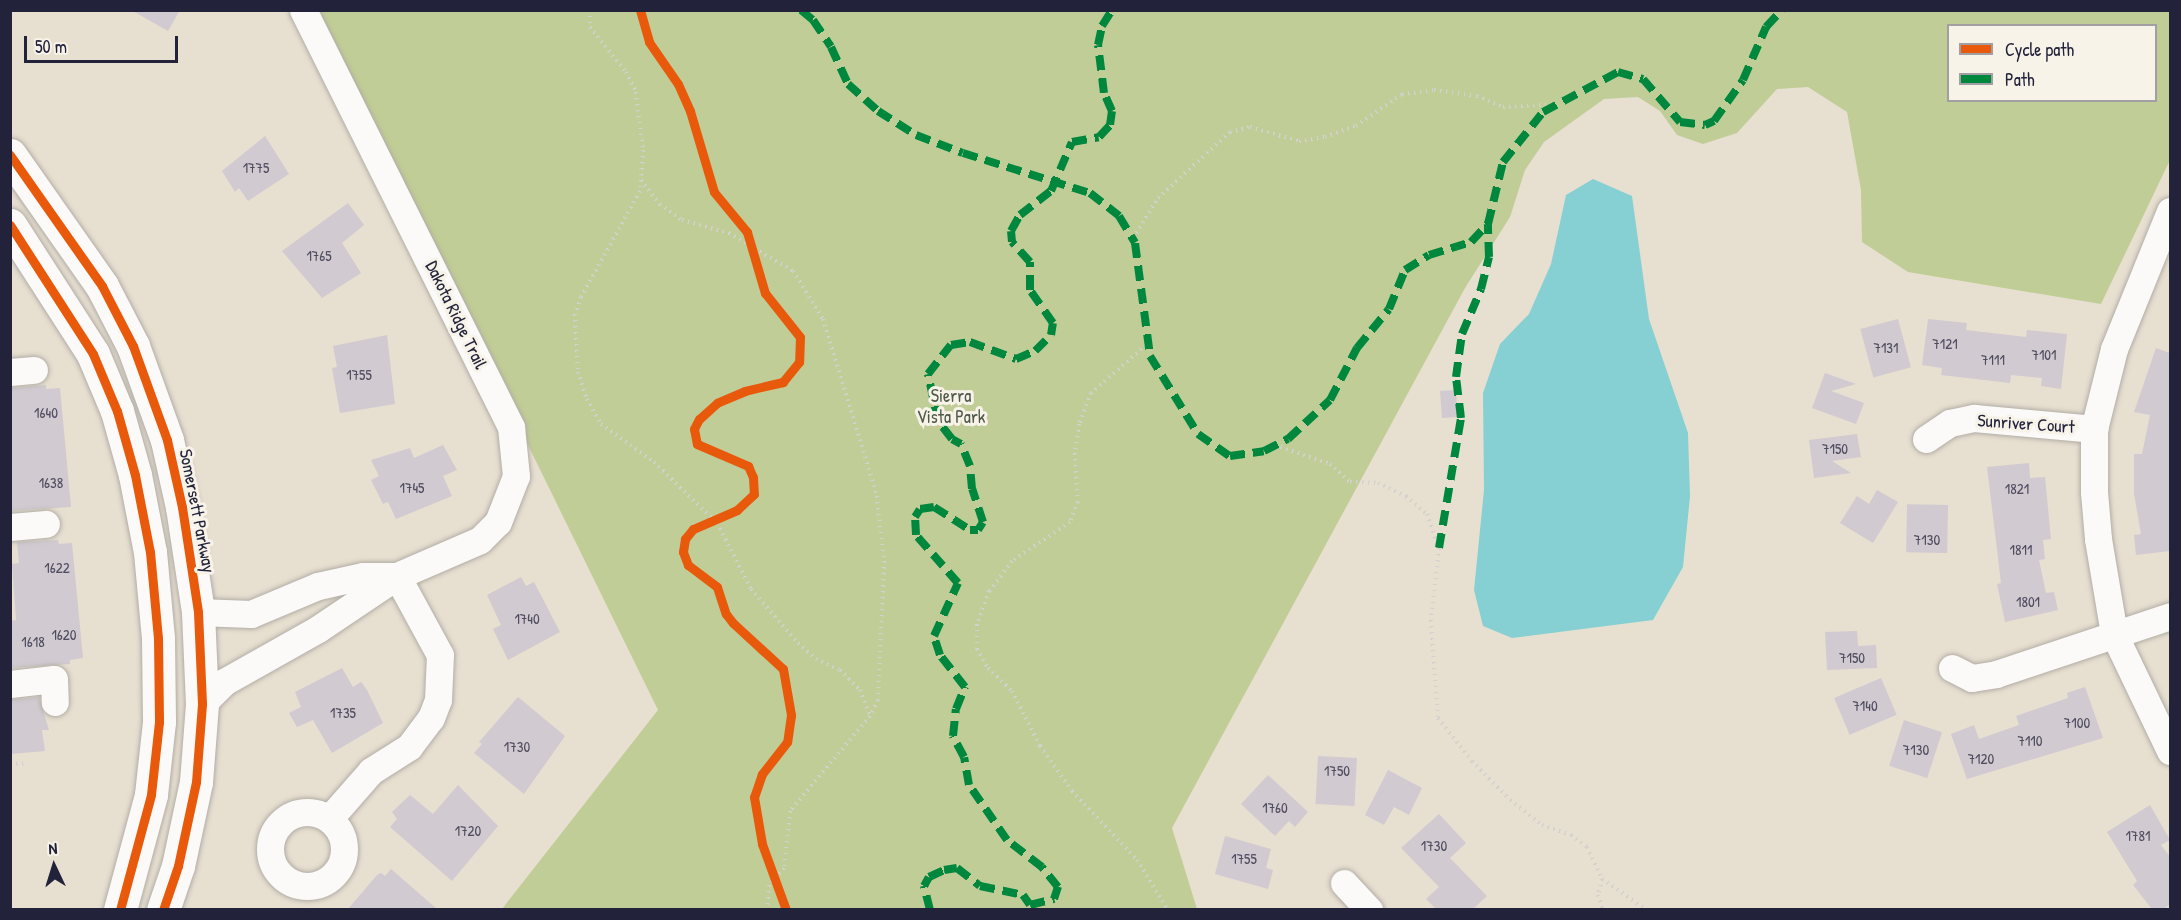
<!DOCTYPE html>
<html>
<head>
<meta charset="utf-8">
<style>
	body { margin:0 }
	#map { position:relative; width:2181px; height:920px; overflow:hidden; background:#e7dfd0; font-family:"Patrick Hand",sans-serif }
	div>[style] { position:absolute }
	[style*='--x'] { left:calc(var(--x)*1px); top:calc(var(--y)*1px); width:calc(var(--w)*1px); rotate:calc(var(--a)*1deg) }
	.green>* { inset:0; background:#c1cd96 }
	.water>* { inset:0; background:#86d0d3 }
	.building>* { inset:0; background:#d1cad0; transform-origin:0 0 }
	.path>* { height:4px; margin-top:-2px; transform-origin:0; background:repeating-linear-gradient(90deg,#d3d1cd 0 1.5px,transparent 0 6px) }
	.roads { filter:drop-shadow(0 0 2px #b2ada6) drop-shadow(0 0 2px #b2ada6) }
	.minor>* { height:27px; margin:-13.5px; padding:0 13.5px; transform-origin:13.5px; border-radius:13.5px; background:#fbfaf8 }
	.minor>.ring { margin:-13.5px; padding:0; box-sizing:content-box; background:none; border:27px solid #fbfaf8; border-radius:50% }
	.major>* { height:33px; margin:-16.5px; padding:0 16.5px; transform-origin:16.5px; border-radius:16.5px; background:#fbfaf8 }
	.quiet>* { height:8px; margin-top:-4px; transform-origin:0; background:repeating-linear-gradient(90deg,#00873e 0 15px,transparent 0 23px) }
	.cycleway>* { height:9px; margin:-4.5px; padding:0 4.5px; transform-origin:4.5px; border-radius:4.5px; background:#e8590c }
	span { translate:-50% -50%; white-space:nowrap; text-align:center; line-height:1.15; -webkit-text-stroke:6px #f7f3e8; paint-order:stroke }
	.number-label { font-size:15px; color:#4e4c60 }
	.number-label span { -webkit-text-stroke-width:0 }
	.street-label { font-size:18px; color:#22223b }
	.park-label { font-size:18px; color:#4f594a }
	.frame { position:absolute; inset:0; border:12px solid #22223b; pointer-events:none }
	.legend { position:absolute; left:1947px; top:24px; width:210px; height:78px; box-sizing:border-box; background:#f7f3e8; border:2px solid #a29fa3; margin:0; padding:8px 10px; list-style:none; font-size:18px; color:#22223b }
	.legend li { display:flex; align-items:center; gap:12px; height:30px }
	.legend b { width:30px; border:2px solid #a29fa3 }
	.north { position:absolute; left:24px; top:836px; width:60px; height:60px; -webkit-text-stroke:4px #f7f3e8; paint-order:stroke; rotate:356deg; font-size:16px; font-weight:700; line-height:24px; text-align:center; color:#22223b }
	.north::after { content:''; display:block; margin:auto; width:21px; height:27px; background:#22223b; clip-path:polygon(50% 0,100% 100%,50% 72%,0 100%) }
	.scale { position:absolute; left:24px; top:36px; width:154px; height:27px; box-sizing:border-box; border:3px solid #22223b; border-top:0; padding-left:8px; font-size:18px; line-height:21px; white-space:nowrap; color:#22223b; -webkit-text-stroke:4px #f7f3e8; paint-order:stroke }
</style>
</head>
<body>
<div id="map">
	<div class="green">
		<i style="clip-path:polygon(evenodd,315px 11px,2170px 11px,2170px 160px,2101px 304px,1908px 272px,1862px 242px,1861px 190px,1847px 112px,1808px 87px,1777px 89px,1737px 133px,1703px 144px,1677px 135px,1660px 111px,1638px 97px,1604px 99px,1544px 142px,1525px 170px,1510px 217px,1465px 288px,1172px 828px,1197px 909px,502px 909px,658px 710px,315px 11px,1948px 26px,2156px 26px,2156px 100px,1948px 100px,1948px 26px)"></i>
	</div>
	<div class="water">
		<i style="clip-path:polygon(1593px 179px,1632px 196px,1649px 319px,1688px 433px,1690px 496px,1683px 567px,1653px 620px,1512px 638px,1483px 626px,1474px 590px,1484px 490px,1483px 393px,1500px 344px,1529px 314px,1551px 264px,1566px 195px)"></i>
	</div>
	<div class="building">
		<i style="clip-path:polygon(131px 10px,180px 10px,168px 31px)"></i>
		<i style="clip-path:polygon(265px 136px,289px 174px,248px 201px,239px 188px,235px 192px,222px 171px)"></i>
		<i style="clip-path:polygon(348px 203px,364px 225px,342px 243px,361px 273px,322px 298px,282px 251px)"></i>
		<i style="left:1898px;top:319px;width:50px;height:39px;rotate:75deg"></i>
		<i style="clip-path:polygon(1928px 319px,1967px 323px,1966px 330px,2026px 337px,2027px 330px,2067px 334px,2061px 389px,2041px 386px,2042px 378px,2011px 375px,2010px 383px,1941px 375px,1942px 368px,1922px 365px)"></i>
		<i style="clip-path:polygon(387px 335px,395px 404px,340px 413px,332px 368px,337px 367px,333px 346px)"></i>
		<i style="clip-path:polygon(2156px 348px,2170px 353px,2170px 551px,2136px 555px,2134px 535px,2141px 534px,2134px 494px,2134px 454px,2142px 454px,2150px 415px,2134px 412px)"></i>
		<i style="clip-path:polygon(1825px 373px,1856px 384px,1831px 391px,1864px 403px,1856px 424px,1812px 408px)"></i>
		<i style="clip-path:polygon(46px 385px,46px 389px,60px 388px,71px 507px,10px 511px,10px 388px)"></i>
		<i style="left:1456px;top:390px;width:27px;height:16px;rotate:86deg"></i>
		<i style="clip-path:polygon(1857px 434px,1861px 457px,1832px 461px,1851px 473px,1814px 478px,1809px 440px)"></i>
		<i style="clip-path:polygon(443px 445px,457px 470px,443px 476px,452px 496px,396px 519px,388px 502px,383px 504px,371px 480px,379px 476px,371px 460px,410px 448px,414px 458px)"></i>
		<i style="clip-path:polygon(2029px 463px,2030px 478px,2045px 477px,2051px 539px,2043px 540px,2045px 559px,2039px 560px,2046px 593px,2054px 592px,2058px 610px,2005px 622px,1997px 584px,2001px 583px,1987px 467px)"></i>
		<i style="clip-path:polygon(1877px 490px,1898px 502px,1873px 543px,1840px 523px,1857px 496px,1869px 504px)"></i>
		<i style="left:1948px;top:505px;width:48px;height:41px;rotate:91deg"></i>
		<i style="clip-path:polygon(58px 540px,59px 544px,72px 543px,83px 658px,70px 660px,70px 664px,10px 668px,10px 621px,16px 620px,12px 564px,19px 563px,17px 542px)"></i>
		<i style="clip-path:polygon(521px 577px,526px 586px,534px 582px,560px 632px,508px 660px,493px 629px,501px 625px,487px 595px)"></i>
		<i style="clip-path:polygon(1857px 631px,1858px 646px,1876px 645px,1877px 668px,1827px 670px,1825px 632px)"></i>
		<i style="clip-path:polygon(342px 668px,353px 687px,361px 682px,367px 690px,383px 723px,332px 753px,313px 720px,297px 727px,289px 713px,301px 707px,295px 692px)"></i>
		<i style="left:1881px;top:678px;width:40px;height:51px;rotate:67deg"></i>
		<i style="clip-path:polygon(2085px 687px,2103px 738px,1967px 779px,1951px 734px,1974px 725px,1979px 739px,2019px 725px,2016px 716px,2068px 698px,2067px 693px)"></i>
		<i style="clip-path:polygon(39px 697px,49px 730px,42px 730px,45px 751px,10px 754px,10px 700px)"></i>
		<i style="clip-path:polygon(518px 697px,565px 736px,524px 794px,474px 753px,482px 744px,479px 742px)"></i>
		<i style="left:1904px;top:720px;width:40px;height:48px;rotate:18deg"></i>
		<i style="left:1318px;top:756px;width:39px;height:48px;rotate:3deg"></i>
		<i style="clip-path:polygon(1388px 770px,1422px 788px,1409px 815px,1394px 807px,1384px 825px,1365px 815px)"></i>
		<i style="clip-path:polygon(1268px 775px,1308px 812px,1295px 827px,1289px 821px,1275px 836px,1241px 804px)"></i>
		<i style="clip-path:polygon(458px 785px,498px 826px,452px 881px,390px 827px,397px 819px,392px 812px,410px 795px,433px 814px)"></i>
		<i style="clip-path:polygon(2150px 805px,2170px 840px,2161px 845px,2170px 857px,2170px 904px,2164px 909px,2152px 909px,2133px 885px,2137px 881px,2107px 832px)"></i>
		<i style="clip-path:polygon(1439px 814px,1466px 843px,1450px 858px,1487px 896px,1473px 909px,1436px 909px,1426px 899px,1439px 887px,1401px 848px)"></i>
		<i style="clip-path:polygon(1225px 836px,1271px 849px,1266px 868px,1273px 870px,1268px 889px,1215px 874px)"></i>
		<i style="clip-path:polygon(391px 869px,437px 909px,348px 909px,377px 875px,381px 873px,385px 876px)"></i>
	</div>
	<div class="path">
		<i style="--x:590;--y:10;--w:17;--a:90"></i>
		<i style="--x:590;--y:27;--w:58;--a:51.3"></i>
		<i style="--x:626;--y:72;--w:22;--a:63"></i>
		<i style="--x:636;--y:92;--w:58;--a:83.1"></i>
		<i style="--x:643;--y:150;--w:41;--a:94.2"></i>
		<i style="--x:640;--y:191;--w:121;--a:119.1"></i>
		<i style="--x:581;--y:297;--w:18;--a:109"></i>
		<i style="--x:575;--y:314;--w:58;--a:87"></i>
		<i style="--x:578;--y:372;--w:28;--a:72"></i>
		<i style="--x:587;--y:399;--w:29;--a:61"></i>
		<i style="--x:601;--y:424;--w:65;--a:35.6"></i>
		<i style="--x:654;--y:462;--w:88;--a:44.1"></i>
		<i style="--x:717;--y:523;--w:74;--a:62.7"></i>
		<i style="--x:751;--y:589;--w:72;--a:49"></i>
		<i style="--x:798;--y:643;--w:24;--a:42"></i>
		<i style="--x:816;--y:659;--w:26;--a:25"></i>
		<i style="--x:840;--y:670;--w:28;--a:45"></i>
		<i style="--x:860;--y:690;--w:28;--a:69"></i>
		<i style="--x:641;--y:180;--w:31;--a:52"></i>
		<i style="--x:660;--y:204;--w:27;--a:36"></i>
		<i style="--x:682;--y:220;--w:49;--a:15.5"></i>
		<i style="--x:729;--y:233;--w:74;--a:30.7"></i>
		<i style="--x:793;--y:271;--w:57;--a:58"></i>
		<i style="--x:823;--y:319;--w:185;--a:73"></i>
		<i style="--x:877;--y:496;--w:65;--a:83.9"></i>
		<i style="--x:884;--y:561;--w:139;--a:92.5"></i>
		<i style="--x:878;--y:700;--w:18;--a:117"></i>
		<i style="--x:870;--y:716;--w:124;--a:130.1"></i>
		<i style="--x:790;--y:811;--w:57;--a:96"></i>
		<i style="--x:784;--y:868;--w:23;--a:131"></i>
		<i style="--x:769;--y:885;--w:25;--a:95"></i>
		<i style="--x:1133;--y:238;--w:47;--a:-58"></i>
		<i style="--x:1158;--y:198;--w:98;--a:-42.5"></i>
		<i style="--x:1230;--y:132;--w:21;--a:-14"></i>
		<i style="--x:1250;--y:127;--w:51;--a:15.9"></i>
		<i style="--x:1299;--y:141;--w:26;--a:-9"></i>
		<i style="--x:1325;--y:137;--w:33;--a:-20"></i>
		<i style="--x:1356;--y:126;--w:56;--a:-34.8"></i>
		<i style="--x:1402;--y:94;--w:32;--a:-7"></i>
		<i style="--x:1434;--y:90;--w:43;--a:7.9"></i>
		<i style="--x:1477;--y:96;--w:28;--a:23"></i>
		<i style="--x:1503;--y:107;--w:52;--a:-3.3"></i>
		<i style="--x:1146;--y:345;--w:73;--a:138.9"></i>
		<i style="--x:1091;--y:393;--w:33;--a:111"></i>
		<i style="--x:1079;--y:424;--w:29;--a:98"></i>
		<i style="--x:1075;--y:453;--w:49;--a:86.5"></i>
		<i style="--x:1078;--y:502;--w:22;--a:112"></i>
		<i style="--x:1070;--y:522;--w:70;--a:146.1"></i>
		<i style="--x:1012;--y:561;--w:38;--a:127"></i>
		<i style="--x:989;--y:591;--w:35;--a:110"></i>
		<i style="--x:977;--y:624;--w:25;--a:90"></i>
		<i style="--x:977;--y:649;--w:22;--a:60"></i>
		<i style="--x:988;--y:668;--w:33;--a:44"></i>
		<i style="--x:1012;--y:691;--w:62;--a:63"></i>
		<i style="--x:1040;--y:746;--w:55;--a:54.6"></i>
		<i style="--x:1072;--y:791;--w:95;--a:46.7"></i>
		<i style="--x:1137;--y:860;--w:59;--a:58.2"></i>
		<i style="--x:1275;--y:445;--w:58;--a:19.1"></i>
		<i style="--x:1330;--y:464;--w:27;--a:42"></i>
		<i style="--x:1350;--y:482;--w:28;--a:2"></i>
		<i style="--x:1378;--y:483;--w:31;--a:25"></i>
		<i style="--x:1406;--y:496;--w:28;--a:41"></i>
		<i style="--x:1427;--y:514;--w:36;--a:71"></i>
		<i style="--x:1439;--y:548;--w:72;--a:96.3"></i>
		<i style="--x:1431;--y:620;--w:98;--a:85.9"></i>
		<i style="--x:1438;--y:718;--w:55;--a:51.7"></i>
		<i style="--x:1472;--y:761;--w:54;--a:45.7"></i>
		<i style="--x:1510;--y:800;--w:41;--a:38"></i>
		<i style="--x:1542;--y:825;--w:31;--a:19"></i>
		<i style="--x:1571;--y:835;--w:20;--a:37"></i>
		<i style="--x:1587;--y:847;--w:35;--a:65"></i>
		<i style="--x:1602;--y:879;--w:55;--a:34.6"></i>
		<i style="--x:10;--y:764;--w:16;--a:-4"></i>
		<i style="--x:1602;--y:879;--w:16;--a:104"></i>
		<i style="--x:1598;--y:895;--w:16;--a:72"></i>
	</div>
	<div class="roads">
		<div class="minor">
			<i style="--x:2170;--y:211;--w:149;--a:112.1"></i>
			<i style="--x:2114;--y:349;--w:82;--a:104"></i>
			<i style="--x:2094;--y:429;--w:63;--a:90"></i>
			<i style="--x:2094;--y:492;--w:47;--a:85.1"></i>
			<i style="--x:2098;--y:539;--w:96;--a:80.4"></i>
			<i style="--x:2114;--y:634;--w:130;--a:64.4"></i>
			<i style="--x:10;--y:372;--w:24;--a:-5"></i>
			<i style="--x:1926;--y:439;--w:29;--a:-34"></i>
			<i style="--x:1950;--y:423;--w:25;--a:-12"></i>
			<i style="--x:1974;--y:418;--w:121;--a:5.2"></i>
			<i style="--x:10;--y:527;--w:36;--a:-5"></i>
			<i style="--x:198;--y:612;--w:53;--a:2.2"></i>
			<i style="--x:251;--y:614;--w:73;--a:-22.7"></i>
			<i style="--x:318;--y:586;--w:46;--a:-12.5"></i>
			<i style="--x:363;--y:576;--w:34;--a:0"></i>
			<i style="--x:1952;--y:668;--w:22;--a:27"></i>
			<i style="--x:1972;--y:678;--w:24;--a:-9"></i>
			<i style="--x:1996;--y:674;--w:183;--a:-18.4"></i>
			<i style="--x:10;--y:684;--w:44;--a:-6.5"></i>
			<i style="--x:54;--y:679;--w:23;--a:88"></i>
			<i style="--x:202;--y:704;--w:31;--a:-45"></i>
			<i style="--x:224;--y:682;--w:108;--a:-29.4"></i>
			<i style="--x:318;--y:629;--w:95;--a:-33.9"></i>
			<i style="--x:397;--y:576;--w:90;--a:-23.4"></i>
			<i style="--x:480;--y:540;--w:25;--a:-45"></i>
			<i style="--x:498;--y:522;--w:49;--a:-68.6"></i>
			<i style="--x:516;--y:476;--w:49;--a:-95.8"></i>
			<i style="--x:511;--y:427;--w:466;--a:-116.5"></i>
			<i class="ring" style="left:270px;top:812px;width:47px;height:47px"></i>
			<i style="--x:329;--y:819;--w:64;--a:-48.8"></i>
			<i style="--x:371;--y:771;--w:45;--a:-32.3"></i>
			<i style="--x:409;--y:747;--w:36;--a:-53"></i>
			<i style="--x:431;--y:718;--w:19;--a:-69"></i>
			<i style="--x:438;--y:700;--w:45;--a:-87.5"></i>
			<i style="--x:440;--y:655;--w:90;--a:-118.6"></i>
			<i style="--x:1344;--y:883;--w:37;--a:47"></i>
		</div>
		<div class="major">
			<i style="--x:10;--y:155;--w:160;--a:54.9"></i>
			<i style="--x:102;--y:286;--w:68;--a:62.7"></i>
			<i style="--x:133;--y:346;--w:100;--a:70.1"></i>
			<i style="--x:167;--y:440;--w:69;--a:77.4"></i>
			<i style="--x:182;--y:507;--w:106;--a:81.3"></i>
			<i style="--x:198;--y:612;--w:92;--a:87.5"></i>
			<i style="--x:202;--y:704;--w:78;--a:94.4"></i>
			<i style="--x:196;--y:782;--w:86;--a:102.1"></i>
			<i style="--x:178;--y:866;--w:46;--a:108.8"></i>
			<i style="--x:10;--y:225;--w:153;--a:57.2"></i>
			<i style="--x:93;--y:354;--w:62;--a:67.2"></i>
			<i style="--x:117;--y:411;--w:66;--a:74.3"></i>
			<i style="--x:135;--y:475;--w:78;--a:79"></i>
			<i style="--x:150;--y:552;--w:86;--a:84.7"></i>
			<i style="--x:158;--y:638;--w:84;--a:89.3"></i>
			<i style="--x:159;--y:722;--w:73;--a:96.3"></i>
			<i style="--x:151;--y:795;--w:119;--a:105.1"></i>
		</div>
	</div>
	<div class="quiet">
		<i style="--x:801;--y:10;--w:16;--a:40"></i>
		<i style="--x:813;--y:20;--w:32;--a:56"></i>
		<i style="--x:831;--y:47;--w:41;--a:65.3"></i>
		<i style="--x:848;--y:84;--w:40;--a:42"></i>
		<i style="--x:878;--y:111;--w:45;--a:32.3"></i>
		<i style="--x:916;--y:135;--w:50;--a:21"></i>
		<i style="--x:963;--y:153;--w:133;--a:17.5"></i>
		<i style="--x:1090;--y:193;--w:37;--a:38"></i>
		<i style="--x:1119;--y:216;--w:31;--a:59"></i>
		<i style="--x:1135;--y:243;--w:114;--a:82.4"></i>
		<i style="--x:1150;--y:356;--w:92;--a:58.4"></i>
		<i style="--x:1198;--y:434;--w:39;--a:35"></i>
		<i style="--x:1230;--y:456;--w:34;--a:-8"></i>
		<i style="--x:1264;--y:451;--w:27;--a:-27"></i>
		<i style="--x:1288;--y:439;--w:57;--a:-42.9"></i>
		<i style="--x:1330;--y:400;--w:59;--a:-62.6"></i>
		<i style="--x:1357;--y:348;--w:50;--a:-50.6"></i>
		<i style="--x:1389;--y:309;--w:42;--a:-67.7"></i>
		<i style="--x:1405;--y:270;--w:28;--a:-32"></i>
		<i style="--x:1429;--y:255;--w:44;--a:-17.2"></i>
		<i style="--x:1471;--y:242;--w:25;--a:-47"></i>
		<i style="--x:1488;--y:224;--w:64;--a:-76.4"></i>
		<i style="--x:1503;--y:162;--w:64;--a:-51.3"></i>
		<i style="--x:1543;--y:112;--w:85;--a:-28.1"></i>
		<i style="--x:1618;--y:72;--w:26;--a:16"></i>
		<i style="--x:1643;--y:79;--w:57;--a:49.3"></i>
		<i style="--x:1680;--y:122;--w:25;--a:7"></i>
		<i style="--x:1705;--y:125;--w:10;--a:-24"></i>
		<i style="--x:1714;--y:121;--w:50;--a:-54.7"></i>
		<i style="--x:1743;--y:80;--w:58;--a:-66.5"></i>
		<i style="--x:1766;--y:27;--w:23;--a:-47"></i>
		<i style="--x:1439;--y:548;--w:132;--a:-80.4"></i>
		<i style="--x:1461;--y:418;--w:41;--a:-97"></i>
		<i style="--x:1456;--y:377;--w:43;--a:-82.1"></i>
		<i style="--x:1462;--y:334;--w:49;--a:-67.1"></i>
		<i style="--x:1481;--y:289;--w:33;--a:-76"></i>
		<i style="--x:1489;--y:257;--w:33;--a:-92"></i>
		<i style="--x:930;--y:910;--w:25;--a:-104"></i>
		<i style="--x:924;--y:886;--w:10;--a:-61"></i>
		<i style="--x:929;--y:877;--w:17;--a:-25"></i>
		<i style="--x:944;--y:870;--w:13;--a:-9"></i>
		<i style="--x:957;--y:868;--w:29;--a:38"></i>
		<i style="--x:980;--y:886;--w:44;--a:11.8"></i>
		<i style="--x:1023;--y:895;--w:12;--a:55"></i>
		<i style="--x:1030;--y:905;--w:25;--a:-14"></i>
		<i style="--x:1054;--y:899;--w:13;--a:-72"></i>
		<i style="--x:1058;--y:887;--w:26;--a:-129"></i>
		<i style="--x:1042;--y:867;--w:44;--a:-142.4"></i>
		<i style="--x:1007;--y:840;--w:67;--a:-124.6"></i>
		<i style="--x:969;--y:785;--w:28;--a:-100"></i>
		<i style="--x:964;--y:757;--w:24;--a:-118"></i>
		<i style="--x:953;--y:736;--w:27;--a:-84"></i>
		<i style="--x:956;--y:709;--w:24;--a:-68"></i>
		<i style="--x:965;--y:687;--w:41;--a:-128"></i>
		<i style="--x:940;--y:655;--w:20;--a:-108"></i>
		<i style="--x:934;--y:636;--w:58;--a:-65.6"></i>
		<i style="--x:958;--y:583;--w:64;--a:-131.2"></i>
		<i style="--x:916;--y:535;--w:18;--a:-93"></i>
		<i style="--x:915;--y:517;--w:9;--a:-58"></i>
		<i style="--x:920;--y:509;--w:14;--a:-8"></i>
		<i style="--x:934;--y:507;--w:43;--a:32.6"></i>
		<i style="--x:970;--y:530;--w:8;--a:0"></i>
		<i style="--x:978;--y:530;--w:9;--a:-58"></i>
		<i style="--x:983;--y:522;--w:35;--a:-108"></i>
		<i style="--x:972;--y:489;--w:23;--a:-95"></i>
		<i style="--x:970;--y:466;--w:24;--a:-112"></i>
		<i style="--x:961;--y:444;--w:10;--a:-151"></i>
		<i style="--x:952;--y:439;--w:23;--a:-128"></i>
		<i style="--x:938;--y:421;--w:48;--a:-102"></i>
		<i style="--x:928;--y:374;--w:37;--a:-52"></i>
		<i style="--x:951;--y:345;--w:19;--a:-9"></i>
		<i style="--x:970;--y:342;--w:49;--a:20.3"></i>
		<i style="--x:1016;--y:359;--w:21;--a:-23"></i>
		<i style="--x:1035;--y:351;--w:23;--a:-45"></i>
		<i style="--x:1051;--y:335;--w:12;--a:-81"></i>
		<i style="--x:1053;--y:323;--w:40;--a:-124.9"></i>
		<i style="--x:1030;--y:290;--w:28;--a:-90"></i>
		<i style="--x:1030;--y:262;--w:27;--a:-132"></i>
		<i style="--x:1012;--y:242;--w:11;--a:-95"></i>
		<i style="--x:1011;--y:231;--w:18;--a:-61"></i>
		<i style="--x:1020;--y:215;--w:39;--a:-38"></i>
		<i style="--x:1051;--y:191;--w:53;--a:-66.8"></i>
		<i style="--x:1072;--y:142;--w:27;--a:-10"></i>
		<i style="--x:1099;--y:137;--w:16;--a:-47"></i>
		<i style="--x:1110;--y:125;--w:14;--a:-82"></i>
		<i style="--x:1112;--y:111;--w:20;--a:-114"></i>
		<i style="--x:1104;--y:93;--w:48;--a:-97.1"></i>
		<i style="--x:1098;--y:45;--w:19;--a:-78"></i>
		<i style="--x:1102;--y:26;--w:19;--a:-58"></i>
	</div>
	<div class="cycleway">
		<i style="--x:640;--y:10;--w:33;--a:74"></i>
		<i style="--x:649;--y:42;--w:51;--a:55.4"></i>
		<i style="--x:678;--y:84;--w:30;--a:66"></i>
		<i style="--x:690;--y:111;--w:84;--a:73.5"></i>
		<i style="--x:714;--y:192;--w:52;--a:50.5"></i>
		<i style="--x:747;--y:232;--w:64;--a:73.6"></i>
		<i style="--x:765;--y:293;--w:56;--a:51.5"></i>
		<i style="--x:800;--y:337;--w:25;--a:92"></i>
		<i style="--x:799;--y:362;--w:26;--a:129"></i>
		<i style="--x:783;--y:382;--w:39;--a:167"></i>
		<i style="--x:745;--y:391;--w:30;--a:157"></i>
		<i style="--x:717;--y:403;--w:24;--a:138"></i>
		<i style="--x:699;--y:419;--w:11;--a:117"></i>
		<i style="--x:694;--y:429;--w:15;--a:79"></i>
		<i style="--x:697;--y:444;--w:56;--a:23.3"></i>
		<i style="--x:748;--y:466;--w:12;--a:66"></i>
		<i style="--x:753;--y:477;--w:17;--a:87"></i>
		<i style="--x:754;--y:494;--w:23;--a:137"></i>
		<i style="--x:737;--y:510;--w:48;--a:156.6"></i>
		<i style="--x:693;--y:529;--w:13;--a:129"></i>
		<i style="--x:685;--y:539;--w:13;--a:99"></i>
		<i style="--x:683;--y:552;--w:14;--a:69"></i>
		<i style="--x:688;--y:565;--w:36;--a:37"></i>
		<i style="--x:717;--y:587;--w:28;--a:72"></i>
		<i style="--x:726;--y:614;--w:11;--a:52"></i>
		<i style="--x:733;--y:623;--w:68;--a:42.6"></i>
		<i style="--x:783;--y:669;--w:47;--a:80.1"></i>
		<i style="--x:791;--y:715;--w:27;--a:98"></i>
		<i style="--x:787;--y:742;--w:41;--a:128"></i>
		<i style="--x:762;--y:774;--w:24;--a:109"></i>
		<i style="--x:754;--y:797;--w:48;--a:80.3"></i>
		<i style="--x:762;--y:844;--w:70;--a:70"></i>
		<i style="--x:10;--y:155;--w:160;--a:54.9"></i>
		<i style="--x:102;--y:286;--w:68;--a:62.7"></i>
		<i style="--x:133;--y:346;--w:100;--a:70.1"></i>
		<i style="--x:167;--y:440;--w:69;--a:77.4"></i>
		<i style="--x:182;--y:507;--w:106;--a:81.3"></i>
		<i style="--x:198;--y:612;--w:92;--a:87.5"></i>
		<i style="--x:202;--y:704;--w:78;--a:94.4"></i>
		<i style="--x:196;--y:782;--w:86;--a:102.1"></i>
		<i style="--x:178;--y:866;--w:46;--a:108.8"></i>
		<i style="--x:10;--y:225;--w:153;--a:57.2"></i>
		<i style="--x:93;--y:354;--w:62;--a:67.2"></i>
		<i style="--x:117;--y:411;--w:66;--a:74.3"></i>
		<i style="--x:135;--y:475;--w:78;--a:79"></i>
		<i style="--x:150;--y:552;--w:86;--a:84.7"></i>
		<i style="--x:158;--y:638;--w:84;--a:89.3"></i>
		<i style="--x:159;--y:722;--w:73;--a:96.3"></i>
		<i style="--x:151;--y:795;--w:119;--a:105.1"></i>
	</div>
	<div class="number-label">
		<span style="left:256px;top:168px">1775</span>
		<span style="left:319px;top:256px">1765</span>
		<span style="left:1945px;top:344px">7121</span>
		<span style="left:1886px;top:348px">7131</span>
		<span style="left:2044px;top:355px">7101</span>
		<span style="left:1993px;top:360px">7111</span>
		<span style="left:359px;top:375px">1755</span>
		<span style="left:46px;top:413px">1640</span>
		<span style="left:1835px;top:449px">7150</span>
		<span style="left:51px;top:483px">1638</span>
		<span style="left:412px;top:488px">1745</span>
		<span style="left:2017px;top:489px">1821</span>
		<span style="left:1927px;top:540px">7130</span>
		<span style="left:2021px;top:550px">1811</span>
		<span style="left:57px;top:568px">1622</span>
		<span style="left:2028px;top:602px">1801</span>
		<span style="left:527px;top:619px">1740</span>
		<span style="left:64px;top:635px">1620</span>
		<span style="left:33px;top:642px">1618</span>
		<span style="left:1852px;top:658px">7150</span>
		<span style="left:1865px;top:706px">7140</span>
		<span style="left:343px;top:713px">1735</span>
		<span style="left:2077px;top:723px">7100</span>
		<span style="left:2030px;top:741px">7110</span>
		<span style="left:517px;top:747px">1730</span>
		<span style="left:1916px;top:750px">7130</span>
		<span style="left:1981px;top:759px">7120</span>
		<span style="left:1337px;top:771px">1750</span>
		<span style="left:1275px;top:808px">1760</span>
		<span style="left:468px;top:831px">1720</span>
		<span style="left:2138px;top:836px">1781</span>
		<span style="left:1434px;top:846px">1730</span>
		<span style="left:1244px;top:859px">1755</span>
	</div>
	<div class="street-label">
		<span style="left:456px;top:315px;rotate:64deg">Dakota Ridge Trail</span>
		<span style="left:2026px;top:424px;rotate:4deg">Sunriver Court</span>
		<span style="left:197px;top:511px;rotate:79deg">Somersett Parkway</span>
	</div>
	<div class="park-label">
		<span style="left:951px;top:407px">Sierra<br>Vista Park</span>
	</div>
	<div class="frame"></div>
	<ul class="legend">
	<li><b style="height:8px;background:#e8590c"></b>Cycle path</li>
	<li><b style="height:8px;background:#00873e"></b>Path</li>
	</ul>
	<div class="north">N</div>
	<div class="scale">50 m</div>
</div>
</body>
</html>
